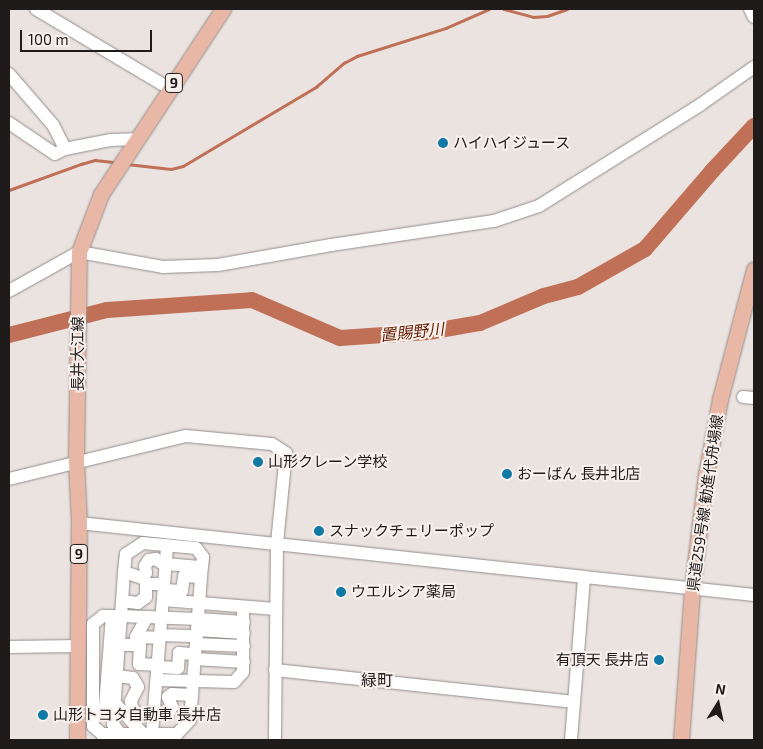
<!DOCTYPE html>
<html>
<head>
<meta charset="utf-8">
<style>
	body { margin:0 }
	#map { position:relative; width:763px; height:749px; overflow:hidden; background:#ebe3e0; font-family:"Exo 2","Noto Sans JP",sans-serif }
	div>[style] { position:absolute }
	[style*='--x'] { left:calc(var(--x)*1px); top:calc(var(--y)*1px); width:calc(var(--w)*1px); rotate:calc(var(--a)*1deg) }
	.stream>* { height:2.5px; margin:-1.25px; padding:0 1.25px; transform-origin:1.25px; border-radius:1.25px; background:#bf7056 }
	.river>* { height:16px; margin:-8px; padding:0 8px; transform-origin:8px; border-radius:8px; background:#bf7056 }
	.roads { filter:drop-shadow(0 0 1px #948d8a) drop-shadow(0 0 1px #948d8a) }
	.minor>* { height:12px; margin:-6px; padding:0 6px; transform-origin:6px; border-radius:6px; background:#fff }
	.major>* { height:15px; margin:-7.5px; padding:0 7.5px; transform-origin:7.5px; border-radius:7.5px; background:#e9b7a6 }
	.dots>* { width:14px; height:14px; translate:-50% -50%; box-sizing:border-box; border:2px solid #f8f0ed; border-radius:50% }
	span { translate:-50% -50%; white-space:nowrap; text-align:center; line-height:1.15; -webkit-text-stroke:4px #f8f0ed; paint-order:stroke }
	.shield-label span { padding:1px 4px; background:#f8f0ed; border:1px solid; border-radius:4px; -webkit-text-stroke-width:0 }
	.shield-label { font-size:14px; color:#1e1b1a; font-weight:700 }
	.poi-label { font-size:15px; color:#1e1b1a }
	.left { translate:0 -50%; text-align:left }
	.right { translate:-100% -50%; text-align:right }
	.street-label { font-size:15px; color:#1e1b1a }
	.water-label { font-size:16px; color:#651d00; font-style:italic }
	.neighbourhood-label { font-size:16px; color:#1e1b1a }
	.frame { position:absolute; inset:0; border:10px solid #1e1b1a; pointer-events:none }
	.north { position:absolute; left:693px; top:679px; width:50px; height:50px; -webkit-text-stroke:4px #f8f0ed; paint-order:stroke; rotate:10deg; font-size:14px; font-weight:700; line-height:20px; text-align:center; color:#1e1b1a }
	.north::after { content:''; display:block; margin:auto; width:18px; height:22px; background:#1e1b1a; clip-path:polygon(50% 0,100% 100%,50% 72%,0 100%) }
	.scale { position:absolute; left:20px; top:30px; width:132px; height:22px; box-sizing:border-box; border:2px solid #1e1b1a; border-top:0; padding-left:6px; font-size:15px; line-height:18px; white-space:nowrap; color:#1e1b1a; -webkit-text-stroke:4px #f8f0ed; paint-order:stroke }
</style>
</head>
<body>
<div id="map">
	<div class="stream">
		<i style="--x:504;--y:9;--w:30;--a:15"></i>
		<i style="--x:533;--y:17;--w:14;--a:-4"></i>
		<i style="--x:547;--y:16;--w:21;--a:-19"></i>
		<i style="--x:127;--y:164;--w:44;--a:6.5"></i>
		<i style="--x:171;--y:169;--w:12;--a:-14"></i>
		<i style="--x:183;--y:166;--w:155;--a:-30.7"></i>
		<i style="--x:316;--y:87;--w:37;--a:-41"></i>
		<i style="--x:344;--y:63;--w:15;--a:-28"></i>
		<i style="--x:357;--y:56;--w:93;--a:-17.5"></i>
		<i style="--x:446;--y:28;--w:47;--a:-23.8"></i>
		<i style="--x:9;--y:190;--w:77;--a:-19.9"></i>
		<i style="--x:81;--y:164;--w:15;--a:-16"></i>
		<i style="--x:95;--y:160;--w:20;--a:6"></i>
	</div>
	<div class="river">
		<i style="--x:9;--y:335;--w:101;--a:-14.3"></i>
		<i style="--x:107;--y:310;--w:145;--a:-3.9"></i>
		<i style="--x:252;--y:300;--w:96;--a:23.4"></i>
		<i style="--x:340;--y:338;--w:88;--a:-3.9"></i>
		<i style="--x:428;--y:332;--w:53;--a:-9.8"></i>
		<i style="--x:480;--y:323;--w:69;--a:-22.9"></i>
		<i style="--x:544;--y:296;--w:35;--a:-15"></i>
		<i style="--x:578;--y:287;--w:77;--a:-29.6"></i>
		<i style="--x:645;--y:249;--w:103;--a:-49.3"></i>
		<i style="--x:712;--y:171;--w:62;--a:-47"></i>
	</div>
	<div class="roads">
		<div class="minor">
			<i style="--x:36;--y:9;--w:156;--a:30.8"></i>
			<i style="--x:750;--y:9;--w:9;--a:63"></i>
			<i style="--x:9;--y:74;--w:67;--a:49.2"></i>
			<i style="--x:53;--y:125;--w:27;--a:63"></i>
			<i style="--x:65;--y:149;--w:47;--a:-11.1"></i>
			<i style="--x:111;--y:140;--w:25;--a:-2"></i>
			<i style="--x:9;--y:123;--w:55;--a:34"></i>
			<i style="--x:55;--y:154;--w:11;--a:-27"></i>
			<i style="--x:9;--y:291;--w:80;--a:-29.1"></i>
			<i style="--x:79;--y:252;--w:85;--a:10.1"></i>
			<i style="--x:163;--y:267;--w:55;--a:-2.1"></i>
			<i style="--x:218;--y:265;--w:115;--a:-10"></i>
			<i style="--x:331;--y:245;--w:165;--a:-8.4"></i>
			<i style="--x:494;--y:221;--w:47;--a:-18.4"></i>
			<i style="--x:539;--y:206;--w:190;--a:-32.1"></i>
			<i style="--x:700;--y:105;--w:66;--a:-35.1"></i>
			<i style="--x:743;--y:397;--w:11;--a:5"></i>
			<i style="--x:9;--y:479;--w:182;--a:-13.7"></i>
			<i style="--x:186;--y:436;--w:86;--a:5.3"></i>
			<i style="--x:272;--y:444;--w:17;--a:33"></i>
			<i style="--x:286;--y:453;--w:90;--a:95.7"></i>
			<i style="--x:277;--y:543;--w:197;--a:90.6"></i>
			<i style="--x:79;--y:523;--w:679;--a:6.09"></i>
			<i style="--x:166;--y:564;--w:36;--a:5"></i>
			<i style="--x:124;--y:572;--w:19;--a:18"></i>
			<i style="--x:142;--y:578;--w:6;--a:-51"></i>
			<i style="--x:146;--y:573;--w:7;--a:-98"></i>
			<i style="--x:145;--y:566;--w:7;--a:-56"></i>
			<i style="--x:149;--y:560;--w:7;--a:-8"></i>
			<i style="--x:156;--y:559;--w:12;--a:35"></i>
			<i style="--x:164;--y:590;--w:18;--a:3"></i>
			<i style="--x:182;--y:591;--w:15;--a:-82"></i>
			<i style="--x:184;--y:576;--w:17;--a:3"></i>
			<i style="--x:163;--y:600;--w:113;--a:4.6"></i>
			<i style="--x:122;--y:601;--w:16;--a:7"></i>
			<i style="--x:138;--y:603;--w:10;--a:-37"></i>
			<i style="--x:146;--y:597;--w:13;--a:-90"></i>
			<i style="--x:146;--y:584;--w:18;--a:0"></i>
			<i style="--x:147;--y:617;--w:23;--a:119"></i>
			<i style="--x:136;--y:637;--w:24;--a:2"></i>
			<i style="--x:197;--y:630;--w:47;--a:3.7"></i>
			<i style="--x:160;--y:635;--w:37;--a:2"></i>
			<i style="--x:196;--y:644;--w:48;--a:2.4"></i>
			<i style="--x:119;--y:645;--w:21;--a:0"></i>
			<i style="--x:140;--y:645;--w:19;--a:93"></i>
			<i style="--x:139;--y:664;--w:19;--a:3"></i>
			<i style="--x:9;--y:647;--w:70;--a:-0.8"></i>
			<i style="--x:195;--y:659;--w:49;--a:3.5"></i>
			<i style="--x:158;--y:667;--w:20;--a:3"></i>
			<i style="--x:178;--y:668;--w:15;--a:-86"></i>
			<i style="--x:179;--y:653;--w:16;--a:4"></i>
			<i style="--x:275;--y:670;--w:301;--a:6.1"></i>
			<i style="--x:116;--y:676;--w:17;--a:7"></i>
			<i style="--x:133;--y:678;--w:10;--a:61"></i>
			<i style="--x:138;--y:687;--w:16;--a:117"></i>
			<i style="--x:131;--y:701;--w:7;--a:82"></i>
			<i style="--x:132;--y:708;--w:9;--a:41"></i>
			<i style="--x:139;--y:714;--w:15;--a:8"></i>
			<i style="--x:157;--y:680;--w:77;--a:1.5"></i>
			<i style="--x:234;--y:682;--w:13;--a:-48"></i>
			<i style="--x:243;--y:672;--w:65;--a:-90"></i>
			<i style="--x:114;--y:702;--w:43;--a:47.8"></i>
			<i style="--x:105;--y:706;--w:90;--a:-85.6"></i>
			<i style="--x:154;--y:713;--w:15;--a:-4"></i>
			<i style="--x:169;--y:712;--w:6;--a:-59"></i>
			<i style="--x:172;--y:707;--w:11;--a:-112"></i>
			<i style="--x:168;--y:697;--w:5;--a:-37"></i>
			<i style="--x:172;--y:694;--w:20;--a:3"></i>
			<i style="--x:120;--y:734;--w:12;--a:-125"></i>
			<i style="--x:113;--y:724;--w:108;--a:-85.8"></i>
			<i style="--x:121;--y:616;--w:44;--a:-86.1"></i>
			<i style="--x:124;--y:572;--w:18;--a:-84"></i>
			<i style="--x:126;--y:554;--w:20;--a:-33"></i>
			<i style="--x:143;--y:543;--w:53;--a:5.4"></i>
			<i style="--x:196;--y:548;--w:11;--a:52"></i>
			<i style="--x:203;--y:557;--w:20;--a:96"></i>
			<i style="--x:201;--y:577;--w:26;--a:94"></i>
			<i style="--x:199;--y:603;--w:16;--a:94"></i>
			<i style="--x:198;--y:619;--w:11;--a:95"></i>
			<i style="--x:197;--y:630;--w:90;--a:94.4"></i>
			<i style="--x:190;--y:720;--w:19;--a:133"></i>
			<i style="--x:177;--y:734;--w:75;--a:180"></i>
			<i style="--x:102;--y:734;--w:12;--a:-138"></i>
			<i style="--x:93;--y:726;--w:102;--a:-90"></i>
			<i style="--x:93;--y:624;--w:13;--a:-39"></i>
			<i style="--x:103;--y:616;--w:18;--a:0"></i>
			<i style="--x:121;--y:616;--w:77;--a:2.2"></i>
			<i style="--x:198;--y:619;--w:46;--a:3.7"></i>
			<i style="--x:152;--y:734;--w:189;--a:-85.4"></i>
			<i style="--x:571;--y:740;--w:163;--a:-85.4"></i>
		</div>
		<div class="major">
			<i style="--x:77;--y:740;--w:217;--a:-89.5"></i>
			<i style="--x:79;--y:523;--w:61;--a:-92.8"></i>
			<i style="--x:76;--y:462;--w:210;--a:-89.2"></i>
			<i style="--x:79;--y:252;--w:62;--a:-69.2"></i>
			<i style="--x:101;--y:194;--w:222;--a:-56.6"></i>
			<i style="--x:681;--y:740;--w:151;--a:-85.8"></i>
			<i style="--x:692;--y:589;--w:116;--a:-83.1"></i>
			<i style="--x:706;--y:474;--w:76;--a:-79.4"></i>
			<i style="--x:720;--y:399;--w:134;--a:-75.3"></i>
		</div>
	</div>
	<div class="dots">
		<i style="left:443px;top:143px;background:#107aa4"></i>
		<i style="left:258px;top:462px;background:#107aa4"></i>
		<i style="left:507px;top:474px;background:#107aa4"></i>
		<i style="left:319px;top:531px;background:#107aa4"></i>
		<i style="left:341px;top:592px;background:#107aa4"></i>
		<i style="left:659px;top:660px;background:#107aa4"></i>
		<i style="left:43px;top:715px;background:#107aa4"></i>
	</div>
	<div class="shield-label">
		<span style="left:174px;top:83px">9</span>
		<span style="left:79px;top:554px">9</span>
	</div>
	<div class="poi-label">
		<span class="left" style="left:453px;top:143px">ハイハイジュース</span>
		<span class="left" style="left:268px;top:462px">山形クレーン学校</span>
		<span class="left" style="left:517px;top:474px">おーばん 長井北店</span>
		<span class="left" style="left:329px;top:531px">スナックチェリーポップ</span>
		<span class="left" style="left:351px;top:592px">ウエルシア薬局</span>
		<span class="right" style="left:649px;top:660px">有頂天 長井店</span>
		<span class="left" style="left:53px;top:715px">山形トヨタ自動車 長井店</span>
	</div>
	<div class="street-label">
		<span style="left:78px;top:354px;rotate:-90deg">長井大江線</span>
		<span style="left:705px;top:503px;rotate:-82deg">県道259号線 勧進代舟場線</span>
	</div>
	<div class="water-label">
		<span style="left:412px;top:332px;rotate:-6deg">置賜野川</span>
	</div>
	<div class="neighbourhood-label">
		<span style="left:377px;top:680px">緑町</span>
	</div>
	<div class="frame"></div>
	<div class="north">N</div>
	<div class="scale">100 m</div>
</div>
</body>
</html>
